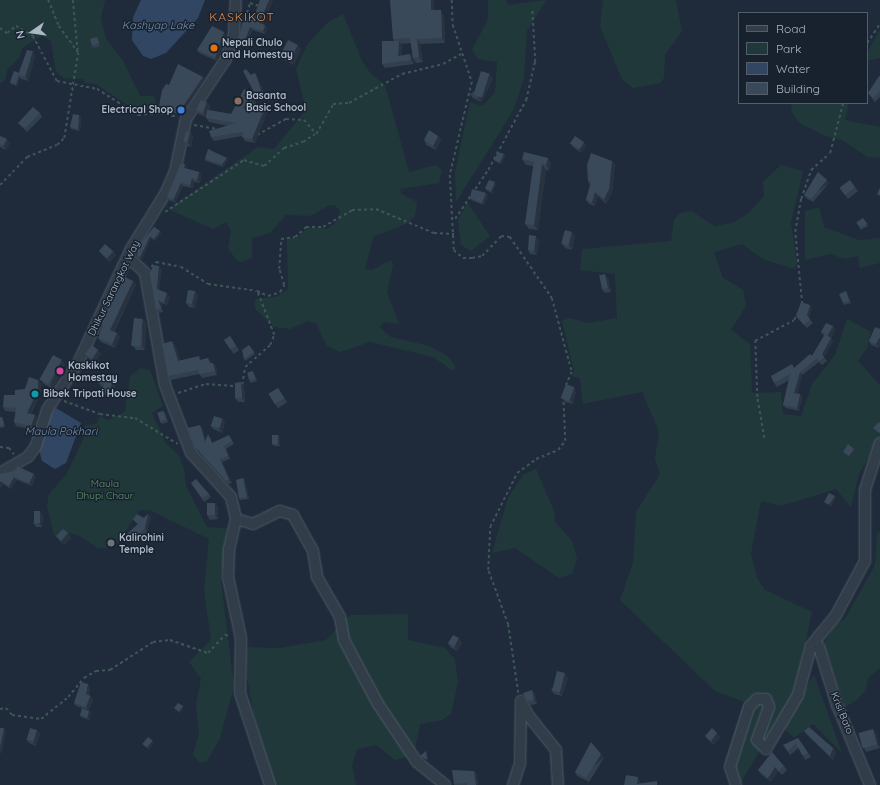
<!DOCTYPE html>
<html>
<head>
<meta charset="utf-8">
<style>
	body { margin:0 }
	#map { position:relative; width:880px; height:785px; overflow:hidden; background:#1f2b3a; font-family:Quicksand,sans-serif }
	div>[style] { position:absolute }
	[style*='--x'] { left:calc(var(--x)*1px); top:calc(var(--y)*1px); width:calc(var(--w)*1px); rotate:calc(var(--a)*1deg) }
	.green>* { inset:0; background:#21383b }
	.water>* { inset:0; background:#304662 }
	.path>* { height:1.5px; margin-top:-0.75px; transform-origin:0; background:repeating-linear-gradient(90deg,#3e5558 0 3px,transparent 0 6px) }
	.roads { filter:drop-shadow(0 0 1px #505a68) drop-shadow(0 0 1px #505a68) }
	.minor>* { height:10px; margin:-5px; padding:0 5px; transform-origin:5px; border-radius:5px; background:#323d4a }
	.wall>* { inset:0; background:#323f4d; transform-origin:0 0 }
	.shaded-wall>* { inset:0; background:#29333f; transform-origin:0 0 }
	.building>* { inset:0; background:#3a495a; transform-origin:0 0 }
	.dots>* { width:11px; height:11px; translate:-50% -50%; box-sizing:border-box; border:2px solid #18222e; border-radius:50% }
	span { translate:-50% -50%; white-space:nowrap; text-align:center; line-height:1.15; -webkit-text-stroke:3px #18222e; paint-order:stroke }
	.poi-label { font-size:10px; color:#adb7c7; font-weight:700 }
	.left { translate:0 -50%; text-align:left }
	.right { translate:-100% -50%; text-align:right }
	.street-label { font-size:10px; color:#adb7c7 }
	.park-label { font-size:10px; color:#63996e }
	.water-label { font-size:11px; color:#728eb2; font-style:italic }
	.quarter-label { font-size:12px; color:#dc8c53; letter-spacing:1px }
	.legend { position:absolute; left:738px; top:12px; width:130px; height:92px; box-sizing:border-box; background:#18222e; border:1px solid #545e6b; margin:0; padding:5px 7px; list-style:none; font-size:12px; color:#adb7c7 }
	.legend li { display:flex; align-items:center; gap:8px; height:20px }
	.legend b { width:20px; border:1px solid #545e6b }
	.north { position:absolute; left:12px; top:12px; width:40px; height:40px; -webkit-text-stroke:3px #18222e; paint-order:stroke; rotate:257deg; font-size:11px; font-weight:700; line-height:16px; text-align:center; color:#adb7c7 }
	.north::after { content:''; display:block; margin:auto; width:14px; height:18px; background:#adb7c7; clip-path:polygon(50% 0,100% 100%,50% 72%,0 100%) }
</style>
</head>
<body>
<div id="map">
	<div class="green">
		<i style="clip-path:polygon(0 0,105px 0,101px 18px,106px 39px,122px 59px,140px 96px,154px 96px,159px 110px,135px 110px,96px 84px,85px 83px,83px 79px,64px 78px,56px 72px,51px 41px,42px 36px,22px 48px,20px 57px,8px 68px,5px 80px,0 83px)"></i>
		<i style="clip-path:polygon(488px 0,506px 0,508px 5px,546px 0,527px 31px,524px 78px,514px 109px,456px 202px,455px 172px,470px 102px,483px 106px,495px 92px,497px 62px,478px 59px,472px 50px,488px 19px)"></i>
		<i style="clip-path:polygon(603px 0,676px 0,682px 31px,665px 55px,664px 78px,660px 83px,633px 88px,622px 79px,600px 26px)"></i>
		<i style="clip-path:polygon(343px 14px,362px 61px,371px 74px,385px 85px,409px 172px,436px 165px,442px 170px,439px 183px,400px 189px,402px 194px,417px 202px,415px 216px,408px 223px,373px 237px,365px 269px,372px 270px,391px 260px,393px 265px,387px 292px,399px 324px,384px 322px,379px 327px,391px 337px,429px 346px,448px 356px,455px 366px,453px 371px,433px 357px,370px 342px,340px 352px,327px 346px,316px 323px,308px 321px,290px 329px,274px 327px,255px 309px,255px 299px,276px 297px,288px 289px,287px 238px,296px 238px,309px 227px,327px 229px,337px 221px,340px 212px,336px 206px,330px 205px,310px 216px,286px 215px,270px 233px,252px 238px,252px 258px,242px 262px,237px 261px,228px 248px,231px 231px,226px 222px,213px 229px,168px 209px,258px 147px,274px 149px,306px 110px,296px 69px,307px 45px,327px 23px)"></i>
		<i style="clip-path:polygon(880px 30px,880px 58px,867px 61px,867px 53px)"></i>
		<i style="clip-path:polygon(792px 103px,849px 103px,845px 120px,880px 127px,880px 158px,868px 157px,842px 140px,825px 136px,799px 123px,791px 111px)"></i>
		<i style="clip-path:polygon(781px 165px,803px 171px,791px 223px,797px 264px,794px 269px,763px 259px,742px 244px,714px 252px,723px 278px,743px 290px,746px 306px,731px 330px,750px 344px,752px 393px,781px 392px,783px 414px,801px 416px,812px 384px,835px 355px,847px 319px,871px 332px,867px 348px,858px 361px,880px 385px,880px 437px,859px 474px,851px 507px,836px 489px,781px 506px,761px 501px,751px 553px,757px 578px,765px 590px,812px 612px,795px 691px,740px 784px,728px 779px,725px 759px,744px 702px,715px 691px,620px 600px,633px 563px,636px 512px,660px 474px,655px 459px,659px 431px,642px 392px,583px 404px,580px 378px,572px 376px,574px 371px,562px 321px,569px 318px,588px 323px,617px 318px,615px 274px,580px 270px,582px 249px,671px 241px,674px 220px,680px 213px,691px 211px,715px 226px,732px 223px,749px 213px,764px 196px,763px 182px)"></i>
		<i style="clip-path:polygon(467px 202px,490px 236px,471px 251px,461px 245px,458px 220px)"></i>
		<i style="clip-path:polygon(819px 207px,824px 227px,859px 240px,880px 238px,880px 263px,860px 268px,858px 256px,845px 259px,830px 254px,805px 260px,805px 211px)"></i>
		<i style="clip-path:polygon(141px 368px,150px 370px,163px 406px,152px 413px,166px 444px,178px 454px,184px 469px,186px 486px,207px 527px,227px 528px,221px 581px,234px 686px,220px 738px,207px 761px,200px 763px,193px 755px,199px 733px,196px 704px,201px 679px,189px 662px,211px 640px,204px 590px,209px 539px,150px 510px,140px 510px,114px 548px,98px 548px,80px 536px,65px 532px,59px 539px,54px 535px,47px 506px,49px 494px,66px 475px,83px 440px,85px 425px,96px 424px,100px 416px,108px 420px,125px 412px,130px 376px)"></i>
		<i style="clip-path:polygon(536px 469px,554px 511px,555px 522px,572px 541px,577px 559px,572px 574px,559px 578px,515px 548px,492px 553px,508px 498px,523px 475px)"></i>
		<i style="clip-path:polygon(880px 532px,880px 668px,868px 678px,866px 690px,857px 700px,845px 707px,824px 644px,835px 624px,845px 619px,875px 565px,877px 533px)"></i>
		<i style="clip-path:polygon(408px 614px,408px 640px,445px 648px,455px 659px,458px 682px,451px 714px,442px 720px,420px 724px,415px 749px,407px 757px,395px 760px,376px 745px,357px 749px,352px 765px,356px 785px,274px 785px,254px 716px,247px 677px,247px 647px,279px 648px,326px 640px,350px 615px)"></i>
		<i style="clip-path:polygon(814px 675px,842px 753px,813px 724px,794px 738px,785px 730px,787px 720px)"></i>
	</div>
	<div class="water">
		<i style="clip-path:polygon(141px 0,205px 0,198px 18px,166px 53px,151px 59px,143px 56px,132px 40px,133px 17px)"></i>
		<i style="clip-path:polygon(56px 408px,81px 423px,66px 463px,55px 469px,42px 461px,39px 449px,50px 415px)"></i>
	</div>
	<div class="path">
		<i style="--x:73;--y:0;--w:52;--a:84.5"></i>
		<i style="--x:452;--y:0;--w:25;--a:88"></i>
		<i style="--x:453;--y:25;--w:60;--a:71.6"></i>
		<i style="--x:472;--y:82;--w:96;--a:103.3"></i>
		<i style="--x:450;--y:175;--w:75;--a:86.9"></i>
		<i style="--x:454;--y:250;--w:12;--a:42"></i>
		<i style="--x:463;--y:258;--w:9;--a:0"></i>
		<i style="--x:472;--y:258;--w:10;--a:-11"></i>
		<i style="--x:482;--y:256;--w:28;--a:-46"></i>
		<i style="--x:501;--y:236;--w:9;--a:6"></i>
		<i style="--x:510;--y:237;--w:74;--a:55.5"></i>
		<i style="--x:552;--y:298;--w:77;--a:74.9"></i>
		<i style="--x:572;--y:372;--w:15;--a:113"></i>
		<i style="--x:245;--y:19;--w:17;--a:-73"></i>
		<i style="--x:250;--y:3;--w:9;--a:18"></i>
		<i style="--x:0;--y:28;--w:9;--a:36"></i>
		<i style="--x:7;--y:33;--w:11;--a:-38"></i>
		<i style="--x:16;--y:26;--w:20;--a:30"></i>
		<i style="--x:33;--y:36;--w:51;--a:61.9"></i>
		<i style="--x:57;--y:81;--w:41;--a:11.3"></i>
		<i style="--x:97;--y:89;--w:49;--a:32.4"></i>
		<i style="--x:138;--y:115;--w:22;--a:-5"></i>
		<i style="--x:160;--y:113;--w:18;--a:13"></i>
		<i style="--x:867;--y:43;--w:23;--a:-56"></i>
		<i style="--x:194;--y:125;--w:22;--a:10"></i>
		<i style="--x:257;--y:135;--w:33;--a:-29"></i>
		<i style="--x:286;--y:119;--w:18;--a:3"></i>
		<i style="--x:304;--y:120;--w:18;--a:49"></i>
		<i style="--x:316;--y:134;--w:34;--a:-60"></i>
		<i style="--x:333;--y:104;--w:16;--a:-4"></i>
		<i style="--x:349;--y:103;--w:60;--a:-28.7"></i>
		<i style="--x:402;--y:74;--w:42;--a:-13.7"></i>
		<i style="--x:443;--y:64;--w:21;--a:-29"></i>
		<i style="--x:0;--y:185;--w:39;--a:-46"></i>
		<i style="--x:27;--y:157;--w:32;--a:-22"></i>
		<i style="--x:57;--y:145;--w:10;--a:-45"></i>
		<i style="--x:64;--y:138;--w:86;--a:-80.6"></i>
		<i style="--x:78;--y:53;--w:34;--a:-126"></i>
		<i style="--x:58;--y:25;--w:27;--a:-112"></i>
		<i style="--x:165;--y:212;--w:95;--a:-33.4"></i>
		<i style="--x:244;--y:160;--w:21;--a:17"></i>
		<i style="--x:264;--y:166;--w:27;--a:-42"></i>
		<i style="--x:284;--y:148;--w:20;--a:-18"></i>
		<i style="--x:303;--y:142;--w:14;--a:-34"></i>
		<i style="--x:455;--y:219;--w:59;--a:-56"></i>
		<i style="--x:488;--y:170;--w:80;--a:-61.5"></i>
		<i style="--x:526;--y:100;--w:39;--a:-77"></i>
		<i style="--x:535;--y:62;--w:54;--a:-93.2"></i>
		<i style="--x:151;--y:267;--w:7;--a:-45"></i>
		<i style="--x:156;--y:262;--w:25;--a:11"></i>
		<i style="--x:181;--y:267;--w:32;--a:32"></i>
		<i style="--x:208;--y:284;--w:49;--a:8.1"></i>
		<i style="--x:257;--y:291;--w:12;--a:24"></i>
		<i style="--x:268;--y:296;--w:13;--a:-18"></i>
		<i style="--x:280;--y:292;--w:8;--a:-60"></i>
		<i style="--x:284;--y:285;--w:17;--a:-107"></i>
		<i style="--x:279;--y:269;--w:30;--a:-86"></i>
		<i style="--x:281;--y:239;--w:14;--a:-8"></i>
		<i style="--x:295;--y:237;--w:15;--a:-42"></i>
		<i style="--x:306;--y:227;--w:17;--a:0"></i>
		<i style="--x:323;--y:227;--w:34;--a:-30"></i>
		<i style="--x:352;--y:210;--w:24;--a:-2"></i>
		<i style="--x:376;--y:209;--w:63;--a:22.5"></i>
		<i style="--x:434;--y:233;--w:20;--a:3"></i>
		<i style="--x:802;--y:304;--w:72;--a:-95.6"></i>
		<i style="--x:795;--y:232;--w:34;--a:-80"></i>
		<i style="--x:801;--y:199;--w:31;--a:-71"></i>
		<i style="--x:811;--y:170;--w:25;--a:-42"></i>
		<i style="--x:830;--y:153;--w:52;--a:-75.4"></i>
		<i style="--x:242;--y:385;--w:18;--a:-81"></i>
		<i style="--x:245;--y:367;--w:33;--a:-41"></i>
		<i style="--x:270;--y:345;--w:11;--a:-68"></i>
		<i style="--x:274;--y:335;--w:47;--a:-111.1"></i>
		<i style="--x:178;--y:393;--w:29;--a:-18"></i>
		<i style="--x:206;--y:384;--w:31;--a:4"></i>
		<i style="--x:64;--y:401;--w:38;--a:20"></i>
		<i style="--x:100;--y:414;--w:35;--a:7"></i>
		<i style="--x:135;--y:418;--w:50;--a:31.2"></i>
		<i style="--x:764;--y:438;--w:42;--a:-99.7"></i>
		<i style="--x:757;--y:397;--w:56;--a:-92"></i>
		<i style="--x:755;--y:341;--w:44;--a:-28.3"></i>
		<i style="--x:794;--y:320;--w:7;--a:-63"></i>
		<i style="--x:0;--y:447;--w:9;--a:6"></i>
		<i style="--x:9;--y:448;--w:8;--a:50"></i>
		<i style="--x:518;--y:693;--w:69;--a:-98.4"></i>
		<i style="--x:508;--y:625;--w:59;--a:-110"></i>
		<i style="--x:488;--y:570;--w:43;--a:-87.3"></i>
		<i style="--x:490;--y:527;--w:60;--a:-63.4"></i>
		<i style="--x:517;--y:473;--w:24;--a:-36"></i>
		<i style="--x:536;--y:459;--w:24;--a:-22"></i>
		<i style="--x:558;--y:450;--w:11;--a:-52"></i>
		<i style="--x:565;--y:441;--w:46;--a:-92.5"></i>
		<i style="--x:0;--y:709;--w:6;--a:-9"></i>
		<i style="--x:6;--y:708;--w:9;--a:49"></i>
		<i style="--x:12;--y:715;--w:29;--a:8"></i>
		<i style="--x:41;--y:719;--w:35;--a:-39"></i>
		<i style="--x:68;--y:697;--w:25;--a:-50"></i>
		<i style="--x:84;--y:678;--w:14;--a:-30"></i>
		<i style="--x:96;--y:671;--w:14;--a:-4"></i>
		<i style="--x:110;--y:670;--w:51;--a:-33.1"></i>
		<i style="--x:153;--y:642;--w:17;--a:-7"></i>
		<i style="--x:170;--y:640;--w:40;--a:18.9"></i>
		<i style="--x:208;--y:653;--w:25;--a:-47"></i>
		<i style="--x:225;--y:635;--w:6;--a:9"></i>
	</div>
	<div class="roads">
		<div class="minor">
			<i style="--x:128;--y:257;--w:23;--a:43"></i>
			<i style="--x:145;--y:273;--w:114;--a:79.9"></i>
			<i style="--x:165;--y:385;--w:73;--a:69.1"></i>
			<i style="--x:191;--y:453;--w:59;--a:47.7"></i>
			<i style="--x:231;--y:497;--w:23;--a:77"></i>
			<i style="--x:236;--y:519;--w:31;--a:103"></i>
			<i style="--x:229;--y:549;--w:28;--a:92"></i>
			<i style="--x:228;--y:577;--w:62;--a:78"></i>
			<i style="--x:241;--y:638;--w:55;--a:91"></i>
			<i style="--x:240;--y:693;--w:97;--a:71.9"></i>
			<i style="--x:0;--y:473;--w:32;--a:-30"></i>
			<i style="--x:28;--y:457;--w:14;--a:-54"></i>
			<i style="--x:36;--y:446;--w:38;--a:-73"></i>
			<i style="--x:47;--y:410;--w:56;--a:-56.6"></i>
			<i style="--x:78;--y:363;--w:126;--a:-65.1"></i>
			<i style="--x:131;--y:249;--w:65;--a:-58.3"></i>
			<i style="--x:165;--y:194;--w:24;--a:-66"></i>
			<i style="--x:175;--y:172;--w:54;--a:-78.3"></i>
			<i style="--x:186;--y:119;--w:72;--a:-56.3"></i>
			<i style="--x:226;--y:59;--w:26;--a:-72"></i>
			<i style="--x:234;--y:34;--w:34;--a:-87"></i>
			<i style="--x:236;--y:519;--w:18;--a:16"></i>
			<i style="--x:253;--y:524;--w:30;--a:-26"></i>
			<i style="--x:280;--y:511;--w:14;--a:17"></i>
			<i style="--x:293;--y:515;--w:41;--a:60.9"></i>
			<i style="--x:313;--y:551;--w:26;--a:81"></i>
			<i style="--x:317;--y:577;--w:46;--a:60.1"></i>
			<i style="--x:340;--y:617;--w:23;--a:80"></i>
			<i style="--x:344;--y:640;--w:72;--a:62"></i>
			<i style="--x:378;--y:704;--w:70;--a:56.1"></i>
			<i style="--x:417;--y:762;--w:36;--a:39"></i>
			<i style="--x:811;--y:646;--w:8;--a:7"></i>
			<i style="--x:819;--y:647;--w:61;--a:72.8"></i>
			<i style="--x:837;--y:705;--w:87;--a:67.6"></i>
			<i style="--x:513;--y:785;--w:22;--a:-72"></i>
			<i style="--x:520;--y:764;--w:63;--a:-89.1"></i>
			<i style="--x:521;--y:701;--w:16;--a:63"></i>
			<i style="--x:528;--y:715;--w:45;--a:51.3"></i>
			<i style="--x:556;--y:750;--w:35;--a:87"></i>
			<i style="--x:736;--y:785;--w:19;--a:-108"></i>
			<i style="--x:730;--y:767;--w:63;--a:-72.4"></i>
			<i style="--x:749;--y:707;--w:11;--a:-45"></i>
			<i style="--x:757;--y:699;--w:9;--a:0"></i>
			<i style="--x:766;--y:699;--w:9;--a:69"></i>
			<i style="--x:769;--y:707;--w:35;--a:110"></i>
			<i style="--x:757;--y:740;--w:13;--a:45"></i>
			<i style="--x:766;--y:749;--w:63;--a:-59.3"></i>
			<i style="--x:798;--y:695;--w:51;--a:-75.1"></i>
			<i style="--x:811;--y:646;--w:40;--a:-51"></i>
			<i style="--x:836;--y:615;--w:61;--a:-61.8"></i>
			<i style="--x:865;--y:561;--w:71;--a:-90"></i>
			<i style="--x:865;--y:490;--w:49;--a:-72.3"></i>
		</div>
	</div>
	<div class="wall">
		<i style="clip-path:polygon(260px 0,273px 0,263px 24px,267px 28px,265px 34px,252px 30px,246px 46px,240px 44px,238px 41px,253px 20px)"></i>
		<i style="clip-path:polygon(evenodd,434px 10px,444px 15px,445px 43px,420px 44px,423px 62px,416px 63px,413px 58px,414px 64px,385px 68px,382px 64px,394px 41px,393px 39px,434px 10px,411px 43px,413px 58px,410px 54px,401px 56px,402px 45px,401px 44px,411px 43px)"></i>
		<i style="clip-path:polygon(224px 32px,225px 34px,217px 61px,199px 53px,197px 50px)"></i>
		<i style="clip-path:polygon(97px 37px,98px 39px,100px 46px,94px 48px,92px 46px)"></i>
		<i style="clip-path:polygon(301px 49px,294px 65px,283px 59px,280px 55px)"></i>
		<i style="clip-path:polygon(35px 56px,28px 81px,21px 79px,20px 78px,17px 86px,11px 84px,10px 82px,19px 73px)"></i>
		<i style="clip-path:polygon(255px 73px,257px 76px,264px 93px,257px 98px,255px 94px,251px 75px)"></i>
		<i style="clip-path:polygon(880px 76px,880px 97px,875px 102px,868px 93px)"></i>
		<i style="clip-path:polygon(205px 79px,181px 115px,161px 109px,159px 106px)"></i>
		<i style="clip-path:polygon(493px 79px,481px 102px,473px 98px,470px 94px)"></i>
		<i style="clip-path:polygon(254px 94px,257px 98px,255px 103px,267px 112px,255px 143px,245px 141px,242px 136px,214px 141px,211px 137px,228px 126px,209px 122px,206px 117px,199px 114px,196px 110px,210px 106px,209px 110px,231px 114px)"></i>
		<i style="clip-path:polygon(40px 113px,42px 117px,27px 132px,18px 123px)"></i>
		<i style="clip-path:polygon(79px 115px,81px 117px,80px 131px,71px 129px,70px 127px)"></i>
		<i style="clip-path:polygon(190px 132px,193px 136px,191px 147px,187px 146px,184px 142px)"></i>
		<i style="clip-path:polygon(0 136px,10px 143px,6px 150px,0 147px)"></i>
		<i style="clip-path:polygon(438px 136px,441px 140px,436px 150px,426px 145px,424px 140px)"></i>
		<i style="clip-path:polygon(584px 142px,586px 146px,581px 153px,573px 147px,570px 143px)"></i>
		<i style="clip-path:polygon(504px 154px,505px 156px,501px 164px,496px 162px,494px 160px)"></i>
		<i style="clip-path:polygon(548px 158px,551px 163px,549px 171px,546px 170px,538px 230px,529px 229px,525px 224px,533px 166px,526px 165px,522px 159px)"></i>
		<i style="clip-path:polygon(205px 159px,228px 160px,223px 167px,206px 161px)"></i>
		<i style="clip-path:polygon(612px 161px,615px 165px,612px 193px,606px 204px,598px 196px,595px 206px,589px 204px,586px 200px,590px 185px,588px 181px)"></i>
		<i style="clip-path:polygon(187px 167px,187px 169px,199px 172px,201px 175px,200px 183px,194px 182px,193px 188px,183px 186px,175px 203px,169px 200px,167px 197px)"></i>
		<i style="clip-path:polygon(829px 183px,813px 202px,806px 198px,804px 195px)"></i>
		<i style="clip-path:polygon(496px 184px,492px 193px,486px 190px,485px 188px)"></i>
		<i style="clip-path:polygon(855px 187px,858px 191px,848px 199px,840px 188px)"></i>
		<i style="clip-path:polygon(488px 195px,484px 205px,471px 200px,470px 198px)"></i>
		<i style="clip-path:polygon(865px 220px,868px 226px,861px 230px,860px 228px)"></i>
		<i style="clip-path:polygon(154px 227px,160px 231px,161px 233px,155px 241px,151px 238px,142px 259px,139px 258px,137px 256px)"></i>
		<i style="clip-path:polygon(572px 232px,575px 236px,572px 250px,565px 248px,562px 244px)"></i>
		<i style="clip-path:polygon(539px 240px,537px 255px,530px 254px,528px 250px)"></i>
		<i style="clip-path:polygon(99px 251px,113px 251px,116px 255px,110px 262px,102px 255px)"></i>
		<i style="clip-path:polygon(162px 270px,159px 290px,170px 297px,167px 305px,161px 303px,163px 312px,159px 313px,156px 310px)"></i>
		<i style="clip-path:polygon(608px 278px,611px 292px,605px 293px,602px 289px)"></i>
		<i style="clip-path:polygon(133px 281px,136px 285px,114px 332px,117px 333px,120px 337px,115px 348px,101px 342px,98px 338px,103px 328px,100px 324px)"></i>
		<i style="clip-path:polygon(195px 291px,198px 296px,195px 308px,189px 307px,186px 303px)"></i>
		<i style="clip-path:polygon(846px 291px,851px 303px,844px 305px,843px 303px)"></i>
		<i style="clip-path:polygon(810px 305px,812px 308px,809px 318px,813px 323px,807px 328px,796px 316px)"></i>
		<i style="clip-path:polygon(146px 323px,145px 350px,136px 350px,133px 346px)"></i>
		<i style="clip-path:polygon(833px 326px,835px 330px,831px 338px,833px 341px,824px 357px,827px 361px,822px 365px,819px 362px,802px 375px,797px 394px,800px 394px,802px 398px,799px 411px,786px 408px,783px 405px,789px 380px,777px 387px,774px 383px,795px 368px,812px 356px,824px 336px,821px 332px)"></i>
		<i style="clip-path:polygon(880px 329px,880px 345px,879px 348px,871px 345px,869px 341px)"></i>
		<i style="left:230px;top:336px;width:17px;height:7px;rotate:57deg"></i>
		<i style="clip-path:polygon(175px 345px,180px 360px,201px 360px,208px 358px,211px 363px,216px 366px,217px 375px,202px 378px,199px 374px,171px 380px,168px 376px)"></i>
		<i style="clip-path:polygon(249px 345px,255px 354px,245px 361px,244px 359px)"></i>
		<i style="clip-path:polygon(98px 350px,101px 354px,94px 363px,88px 358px,85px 354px)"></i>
		<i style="clip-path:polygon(62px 360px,65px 364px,53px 389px,44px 384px,41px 380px)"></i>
		<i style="clip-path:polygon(254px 373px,257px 381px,251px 383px,249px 381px)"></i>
		<i style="clip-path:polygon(38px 380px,41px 384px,41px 393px,31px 414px,35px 415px,37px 419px,34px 430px,16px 426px,14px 422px,16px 412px,5px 411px,3px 407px,15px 395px)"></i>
		<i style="clip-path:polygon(98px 382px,115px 385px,111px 398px,105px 395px,102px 391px,103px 387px,101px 386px)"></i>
		<i style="clip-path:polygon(244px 386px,245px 402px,238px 402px,235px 398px)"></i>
		<i style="clip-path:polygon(574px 387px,576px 391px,573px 404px,565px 402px,562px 398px)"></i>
		<i style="left:278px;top:388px;width:17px;height:11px;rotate:57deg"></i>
		<i style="clip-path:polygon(163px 411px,165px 413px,168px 422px,162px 424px,160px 422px)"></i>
		<i style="clip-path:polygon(0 417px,3px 419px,5px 427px,0 428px)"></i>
		<i style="clip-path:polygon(225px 423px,222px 433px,213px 429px,210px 425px)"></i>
		<i style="clip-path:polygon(200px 425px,202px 428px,206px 440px,210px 437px,212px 443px,231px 438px,234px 444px,226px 449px,230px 459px,222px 462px,232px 483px,228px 484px,195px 447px)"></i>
		<i style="clip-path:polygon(278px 435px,280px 438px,280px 446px,274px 446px,272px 444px)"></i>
		<i style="clip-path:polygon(0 474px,36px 477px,32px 486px,17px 480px,11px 489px,3px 484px,0 489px)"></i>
		<i style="clip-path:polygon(243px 478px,245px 480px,249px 499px,240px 500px,239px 498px)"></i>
		<i style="clip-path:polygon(191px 483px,209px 494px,211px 497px,204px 502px)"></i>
		<i style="clip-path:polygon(215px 503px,218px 507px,218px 519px,210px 520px,207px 515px)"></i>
		<i style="clip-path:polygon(148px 514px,151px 517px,147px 532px,135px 543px,127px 534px,138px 524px,135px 522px,133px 519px,144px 518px)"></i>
		<i style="clip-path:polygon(43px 515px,42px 527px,36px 527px,33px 523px)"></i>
		<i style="clip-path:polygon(68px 533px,71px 538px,64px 545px,59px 540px,56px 536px)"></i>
		<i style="clip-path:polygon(448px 643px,462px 643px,457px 651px,450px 647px)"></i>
		<i style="clip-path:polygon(565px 673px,568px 678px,562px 696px,554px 694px,551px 690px)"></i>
		<i style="clip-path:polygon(88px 684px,90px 687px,89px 695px,93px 699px,89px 710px,76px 706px,74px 703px)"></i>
		<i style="clip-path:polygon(532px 690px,535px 694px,537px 704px,530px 705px,527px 701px)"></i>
		<i style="clip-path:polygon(89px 711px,91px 713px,89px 720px,81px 717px,80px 715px)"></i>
		<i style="clip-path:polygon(37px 730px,40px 734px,36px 746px,29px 743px,26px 739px)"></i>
		<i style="clip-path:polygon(804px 731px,833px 748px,836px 752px,833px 760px,807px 735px)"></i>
		<i style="clip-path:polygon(876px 733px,880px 748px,866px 752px,864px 748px)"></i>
		<i style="clip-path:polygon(705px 736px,720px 737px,714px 745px,708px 740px)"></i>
		<i style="clip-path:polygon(798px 738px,811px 757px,805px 760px,799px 748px,790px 755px,783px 745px)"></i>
		<i style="clip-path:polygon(604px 758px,589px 782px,577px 776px,575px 772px)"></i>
		<i style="clip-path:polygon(784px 766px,787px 770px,782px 775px,778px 771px,771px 782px,761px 774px,758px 770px)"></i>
		<i style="clip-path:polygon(474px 771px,477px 775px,478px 785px,454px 785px,454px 784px)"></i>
	</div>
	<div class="shaded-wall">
		<i style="clip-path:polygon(269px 0,273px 0,262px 26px,259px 23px)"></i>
		<i style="clip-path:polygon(431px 0,434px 0,435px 15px,431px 10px)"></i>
		<i style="clip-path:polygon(441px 10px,444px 15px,445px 43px,442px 38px)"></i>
		<i style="clip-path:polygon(265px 25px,267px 28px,265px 34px,263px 31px)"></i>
		<i style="clip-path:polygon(250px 27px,252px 30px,246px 46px,244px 43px)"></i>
		<i style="clip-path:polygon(224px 32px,225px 34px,217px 61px,215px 58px)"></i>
		<i style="clip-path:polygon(417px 39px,420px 44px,423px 62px,419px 57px)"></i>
		<i style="clip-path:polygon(399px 41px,402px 45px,401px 60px,398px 56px)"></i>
		<i style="clip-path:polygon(298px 45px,301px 49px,294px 65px,291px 61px)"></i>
		<i style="clip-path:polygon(33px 51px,35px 56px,28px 81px,25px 77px)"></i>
		<i style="clip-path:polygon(410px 54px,413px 58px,414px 64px,411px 60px)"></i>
		<i style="clip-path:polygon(255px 73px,257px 76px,264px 93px,261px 90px)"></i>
		<i style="clip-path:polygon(490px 74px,493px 79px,481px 102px,478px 98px)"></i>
		<i style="clip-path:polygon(19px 76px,20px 78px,17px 86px,16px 84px)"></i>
		<i style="clip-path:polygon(203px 77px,205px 79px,181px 115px,179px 112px)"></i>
		<i style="clip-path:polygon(254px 94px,257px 98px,254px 106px,251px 102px)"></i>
		<i style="clip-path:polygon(207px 102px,210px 106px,206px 117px,203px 113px)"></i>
		<i style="clip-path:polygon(265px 107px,267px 112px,255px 143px,252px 139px)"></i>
		<i style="clip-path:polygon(79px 115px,81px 117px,80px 131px,78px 129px)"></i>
		<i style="clip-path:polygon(190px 132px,193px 136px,191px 147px,188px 143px)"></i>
		<i style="clip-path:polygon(438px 136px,441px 140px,436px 150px,433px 146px)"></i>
		<i style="clip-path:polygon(7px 139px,10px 143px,6px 150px,3px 146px)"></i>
		<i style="clip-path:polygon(584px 142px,586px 146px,581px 153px,578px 149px)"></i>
		<i style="clip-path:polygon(504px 154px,505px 156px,501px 164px,500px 162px)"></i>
		<i style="clip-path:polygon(227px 158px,228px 160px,223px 167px,222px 164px)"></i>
		<i style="clip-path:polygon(548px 158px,551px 163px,549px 171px,546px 165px)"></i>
		<i style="clip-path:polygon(612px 161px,615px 165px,612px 193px,606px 204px,604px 199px)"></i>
		<i style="clip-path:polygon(185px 164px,187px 167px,186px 171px,184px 168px)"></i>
		<i style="clip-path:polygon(542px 164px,546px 170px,538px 230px,534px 225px)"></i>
		<i style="clip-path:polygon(199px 172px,201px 175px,200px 183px,197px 180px)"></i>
		<i style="clip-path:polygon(192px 178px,194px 182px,193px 188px,190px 185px)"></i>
		<i style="left:827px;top:180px;width:4px;height:25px;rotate:56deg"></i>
		<i style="clip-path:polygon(495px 182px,496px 184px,492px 193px,491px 191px)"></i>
		<i style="clip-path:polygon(181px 183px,183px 186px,175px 203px,173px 200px)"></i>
		<i style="clip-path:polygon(595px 192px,598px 196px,595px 206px,592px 202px)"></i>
		<i style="clip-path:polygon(486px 193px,488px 195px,484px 205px,482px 203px)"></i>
		<i style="clip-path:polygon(160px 231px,161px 233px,155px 241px,154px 239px)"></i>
		<i style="clip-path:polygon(572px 232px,575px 236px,572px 250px,569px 246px)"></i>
		<i style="clip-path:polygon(150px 236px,151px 238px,142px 259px,140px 257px)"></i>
		<i style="clip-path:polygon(536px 236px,539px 240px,537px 255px,534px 251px)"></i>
		<i style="clip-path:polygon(113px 251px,116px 255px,110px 262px,107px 258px)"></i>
		<i style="clip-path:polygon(159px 266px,162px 270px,159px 293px,157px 289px)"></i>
		<i style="clip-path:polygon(605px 274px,608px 278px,611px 292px,608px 288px)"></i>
		<i style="clip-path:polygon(133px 281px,136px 285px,112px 334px,110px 330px)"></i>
		<i style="clip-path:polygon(195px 291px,198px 296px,195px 308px,192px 304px)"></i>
		<i style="clip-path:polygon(167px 293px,170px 297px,167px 305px,164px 302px)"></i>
		<i style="clip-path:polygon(158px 300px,161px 303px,163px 312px,161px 308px)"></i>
		<i style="clip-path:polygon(810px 305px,812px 308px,809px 318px,807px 315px)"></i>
		<i style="clip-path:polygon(143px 319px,146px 323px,145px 350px,142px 346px)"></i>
		<i style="clip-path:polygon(833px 326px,835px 330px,831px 338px,833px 341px,824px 357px,822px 354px,830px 339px,828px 335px)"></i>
		<i style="clip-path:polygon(117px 333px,120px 337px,115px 348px,112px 344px)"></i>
		<i style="clip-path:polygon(879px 338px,880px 339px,880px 345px,879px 348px,876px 344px)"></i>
		<i style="clip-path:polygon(172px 341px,175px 345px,181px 364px,178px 361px)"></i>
		<i style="clip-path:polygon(98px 350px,101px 354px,94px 363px,92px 359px)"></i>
		<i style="clip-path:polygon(62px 360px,65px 364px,53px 389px,50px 385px)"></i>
		<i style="clip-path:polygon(213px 363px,216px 366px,217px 375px,215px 371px)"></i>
		<i style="clip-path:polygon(800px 372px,802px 375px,797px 396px,794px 393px)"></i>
		<i style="clip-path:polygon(38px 380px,41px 384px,41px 393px,29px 417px,27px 413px)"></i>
		<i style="clip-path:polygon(113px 381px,115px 385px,111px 398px,108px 394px)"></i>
		<i style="clip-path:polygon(241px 382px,244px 386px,245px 402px,242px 398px)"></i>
		<i style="clip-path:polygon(574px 387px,576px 391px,573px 404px,570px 400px)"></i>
		<i style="clip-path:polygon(800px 394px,802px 398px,799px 411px,797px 408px)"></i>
		<i style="clip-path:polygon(35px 415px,37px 419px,34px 430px,31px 426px)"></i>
		<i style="clip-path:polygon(223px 419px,225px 423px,222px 433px,219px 429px)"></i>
		<i style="clip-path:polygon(200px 425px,202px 428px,208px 445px,205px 442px)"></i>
		<i style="clip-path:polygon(278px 435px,280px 438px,280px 446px,278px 444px)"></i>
		<i style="clip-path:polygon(854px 449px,856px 451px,850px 458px,849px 456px)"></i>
		<i style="clip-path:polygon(220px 459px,222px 462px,232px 483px,229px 480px)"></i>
		<i style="clip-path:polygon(34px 474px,36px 477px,32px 486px,29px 483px)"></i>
		<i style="clip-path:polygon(14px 477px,17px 480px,11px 489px,9px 486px)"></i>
		<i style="clip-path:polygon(243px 478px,245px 480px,249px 499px,247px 497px)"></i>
		<i style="clip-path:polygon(1px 481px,3px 484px,0 489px,0 482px)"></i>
		<i style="clip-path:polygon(835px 496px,836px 498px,831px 507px,829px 505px)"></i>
		<i style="clip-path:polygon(215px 503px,218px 507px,218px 519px,215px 515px)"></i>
		<i style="clip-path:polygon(40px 511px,43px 515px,42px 527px,39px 523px)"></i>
		<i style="clip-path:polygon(148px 514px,151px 517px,147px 532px,145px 528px)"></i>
		<i style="clip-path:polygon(68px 533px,71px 538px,64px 545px,61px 541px)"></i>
		<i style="clip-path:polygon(459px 638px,462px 643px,457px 651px,454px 647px)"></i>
		<i style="clip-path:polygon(565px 673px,568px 678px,562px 696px,559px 692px)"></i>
		<i style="clip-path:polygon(88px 684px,90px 687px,88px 698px,86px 694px)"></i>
		<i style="clip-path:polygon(532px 690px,535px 694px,537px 704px,534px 700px)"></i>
		<i style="clip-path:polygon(90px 696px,93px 699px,89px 710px,86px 707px)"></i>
		<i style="clip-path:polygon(183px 706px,184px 708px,180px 714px,179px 712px)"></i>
		<i style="clip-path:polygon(89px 711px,91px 713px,89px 720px,87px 718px)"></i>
		<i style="clip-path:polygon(4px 728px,6px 731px,2px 754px,0 752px,0 748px)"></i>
		<i style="clip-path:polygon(873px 729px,876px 733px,880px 748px,877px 744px)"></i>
		<i style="clip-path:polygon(37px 730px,40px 734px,36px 746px,33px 742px)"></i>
		<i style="clip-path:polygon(717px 733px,720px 737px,714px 745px,711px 741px)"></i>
		<i style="clip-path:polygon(153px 741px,154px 743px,149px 750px,147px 748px)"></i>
		<i style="clip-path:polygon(833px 748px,836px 752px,833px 760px,830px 756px)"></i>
		<i style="clip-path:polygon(426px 751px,428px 753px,428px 762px,427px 760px)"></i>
		<i style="left:601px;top:754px;width:5px;height:28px;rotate:53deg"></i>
		<i style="clip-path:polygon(775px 767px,778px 771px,771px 782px,768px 778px)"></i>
		<i style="clip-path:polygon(474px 771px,477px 775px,478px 785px,476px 785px)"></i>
		<i style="clip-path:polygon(638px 777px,640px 781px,640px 785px,637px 784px)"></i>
	</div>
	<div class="building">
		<i style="clip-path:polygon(260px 0,269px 0,259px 23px,265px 25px,263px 31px,250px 27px,244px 43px,238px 41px,244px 17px,253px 20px)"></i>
		<i style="clip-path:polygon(390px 0,431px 0,431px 10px,441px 10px,442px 38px,417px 39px,419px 57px,413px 58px,410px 38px,393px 39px)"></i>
		<i style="clip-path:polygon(212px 26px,224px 32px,215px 58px,197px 50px)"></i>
		<i style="clip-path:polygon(97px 37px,99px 43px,92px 46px,90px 39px)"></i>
		<i style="left:288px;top:40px;width:11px;height:17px;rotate:27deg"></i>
		<i style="clip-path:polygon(382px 41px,399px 41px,398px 56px,410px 54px,411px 60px,382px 64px)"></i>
		<i style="clip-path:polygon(27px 50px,33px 51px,25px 77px,18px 75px)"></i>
		<i style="clip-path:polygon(178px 64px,203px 77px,179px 112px,159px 106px,162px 90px,166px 84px,169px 85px)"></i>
		<i style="clip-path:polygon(246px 69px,251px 75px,255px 73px,261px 90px,255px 94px,243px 71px)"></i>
		<i style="clip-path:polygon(14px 71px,19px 73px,18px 75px,19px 75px,16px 84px,10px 82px)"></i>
		<i style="left:481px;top:71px;width:9px;height:25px;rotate:18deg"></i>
		<i style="clip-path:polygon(879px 76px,880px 76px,880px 91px,873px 98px,868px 93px)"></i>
		<i style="clip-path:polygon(244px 89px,254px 94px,251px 102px,265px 107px,252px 139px,242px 137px,243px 132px,211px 137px,209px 131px,236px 123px,206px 118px,207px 110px,231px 114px)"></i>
		<i style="clip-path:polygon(201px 100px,207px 102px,203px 113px,196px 110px)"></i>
		<i style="clip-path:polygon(33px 107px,40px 113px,25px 128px,18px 123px)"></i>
		<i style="clip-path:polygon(73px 114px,79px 115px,78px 129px,70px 127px)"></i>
		<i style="clip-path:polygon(429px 130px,438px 136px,433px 146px,424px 140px)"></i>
		<i style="left:186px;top:131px;width:4px;height:11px;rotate:14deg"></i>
		<i style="clip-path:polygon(0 136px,7px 139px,3px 146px,0 144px)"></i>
		<i style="left:575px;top:136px;width:11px;height:9px;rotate:34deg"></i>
		<i style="clip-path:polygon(208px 149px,227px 158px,222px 164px,205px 159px)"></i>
		<i style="clip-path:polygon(498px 152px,504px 154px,500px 162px,494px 160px)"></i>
		<i style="clip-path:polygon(524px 152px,548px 158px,546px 165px,542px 164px,534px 225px,525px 224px,534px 162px,522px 159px)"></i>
		<i style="clip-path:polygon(591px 153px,612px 161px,609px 189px,604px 199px,595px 192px,592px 202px,586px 200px,591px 182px,588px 181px,587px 165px)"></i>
		<i style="clip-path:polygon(181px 163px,185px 164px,184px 168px,199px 172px,197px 180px,192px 178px,190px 185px,181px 183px,173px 200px,167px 197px)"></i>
		<i style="clip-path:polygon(818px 172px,827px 180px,811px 199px,804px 195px)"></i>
		<i style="clip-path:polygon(489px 180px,495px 182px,491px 191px,485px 188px)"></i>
		<i style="left:850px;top:180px;width:9px;height:13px;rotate:54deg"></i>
		<i style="clip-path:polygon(880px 188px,880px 196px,877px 194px)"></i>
		<i style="clip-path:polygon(472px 189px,486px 193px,482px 203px,470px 198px)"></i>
		<i style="left:863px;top:218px;width:7px;height:8px;rotate:56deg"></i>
		<i style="clip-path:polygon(154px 227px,160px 231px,154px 239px,150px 236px,140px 257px,137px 256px,138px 247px)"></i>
		<i style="left:565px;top:230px;width:7px;height:14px;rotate:16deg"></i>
		<i style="clip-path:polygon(529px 235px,536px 236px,534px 251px,528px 250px)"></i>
		<i style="left:105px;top:244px;width:11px;height:9px;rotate:41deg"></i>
		<i style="clip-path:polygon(153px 265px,159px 266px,157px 289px,167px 293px,164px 302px,158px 300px,161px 308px,156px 310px,150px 274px)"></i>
		<i style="left:605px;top:274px;width:14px;height:6px;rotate:78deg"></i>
		<i style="clip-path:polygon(125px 277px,133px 281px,110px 330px,117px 333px,112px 344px,98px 338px,103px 325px,100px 324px)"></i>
		<i style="clip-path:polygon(188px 290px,195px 291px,192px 304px,186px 303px)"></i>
		<i style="clip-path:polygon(846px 291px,849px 301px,843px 303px,839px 294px)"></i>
		<i style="clip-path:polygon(801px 302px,810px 305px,807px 315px,810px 320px,804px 325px,796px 316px)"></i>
		<i style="left:134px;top:318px;width:9px;height:28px;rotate:6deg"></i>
		<i style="clip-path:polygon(826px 323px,833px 326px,828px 335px,821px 332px)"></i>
		<i style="clip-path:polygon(875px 327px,880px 329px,880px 338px,879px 338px,876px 344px,869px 341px)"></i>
		<i style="clip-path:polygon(825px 334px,831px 338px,822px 354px,824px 357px,819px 361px,817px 358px,800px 372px,794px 393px,800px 394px,797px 408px,783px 405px,790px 374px,774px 383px,771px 376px,792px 364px,794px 368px,810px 354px,812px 356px)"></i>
		<i style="clip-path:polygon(230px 336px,236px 346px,230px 349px,224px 340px)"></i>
		<i style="clip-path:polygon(172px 341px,178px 361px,199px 356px,200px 360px,208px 358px,209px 363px,213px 363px,215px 371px,199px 374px,198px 370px,168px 376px,162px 344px)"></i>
		<i style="clip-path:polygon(92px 345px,98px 350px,92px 359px,85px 354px)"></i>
		<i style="clip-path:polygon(249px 345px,254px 352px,244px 359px,242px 350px)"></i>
		<i style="left:53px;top:355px;width:10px;height:28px;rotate:29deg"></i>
		<i style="left:253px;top:371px;width:8px;height:6px;rotate:76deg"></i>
		<i style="clip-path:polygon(100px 376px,113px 381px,108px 394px,102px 391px,104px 384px,98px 382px)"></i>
		<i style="clip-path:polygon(29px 377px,38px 380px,38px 390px,27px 413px,35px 415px,31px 426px,14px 422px,16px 408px,3px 407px,4px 395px,15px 395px,15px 390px,25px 389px)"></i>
		<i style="clip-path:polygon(241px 382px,242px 398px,235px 398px,235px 383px)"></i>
		<i style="left:566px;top:384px;width:9px;height:15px;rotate:21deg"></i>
		<i style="left:278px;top:388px;width:12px;height:11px;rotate:59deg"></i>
		<i style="left:163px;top:411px;width:9px;height:6px;rotate:72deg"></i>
		<i style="left:214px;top:416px;width:9px;height:10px;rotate:18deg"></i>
		<i style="clip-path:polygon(0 417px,2px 417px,4px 425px,0 426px)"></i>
		<i style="clip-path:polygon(879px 422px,880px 423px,880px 432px,879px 433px,873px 428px)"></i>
		<i style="clip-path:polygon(200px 425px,205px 442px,208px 434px,212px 443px,229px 435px,232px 441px,224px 446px,228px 456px,220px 459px,229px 480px,226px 481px,195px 447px,188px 428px)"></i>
		<i style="left:272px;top:435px;width:6px;height:9px"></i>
		<i style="clip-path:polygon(848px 444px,854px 449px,849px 456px,843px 452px)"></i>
		<i style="clip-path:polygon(17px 466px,34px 474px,29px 483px,14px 477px,9px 486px,1px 481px,0 482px,0 474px,16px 471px)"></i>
		<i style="clip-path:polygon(243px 478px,247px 497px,239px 498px,236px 480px)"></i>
		<i style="clip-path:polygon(196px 479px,209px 494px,202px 498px,191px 483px)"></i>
		<i style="clip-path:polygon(829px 493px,835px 496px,829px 505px,824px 502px)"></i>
		<i style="left:207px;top:503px;width:8px;height:12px"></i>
		<i style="left:34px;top:511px;width:6px;height:12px"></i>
		<i style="clip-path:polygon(137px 514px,144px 518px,148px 514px,145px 528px,132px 540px,127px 534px,138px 524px,133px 519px)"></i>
		<i style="clip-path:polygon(63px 529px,68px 533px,61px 541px,56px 536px)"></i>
		<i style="clip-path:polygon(453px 635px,459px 638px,454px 647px,448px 643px)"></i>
		<i style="left:557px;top:671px;width:8px;height:20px;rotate:14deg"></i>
		<i style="clip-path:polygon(81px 682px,88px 684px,86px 694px,90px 696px,86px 707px,74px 703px)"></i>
		<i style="clip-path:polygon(532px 690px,534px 700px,527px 701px,523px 693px)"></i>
		<i style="clip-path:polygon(178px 703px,183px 706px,179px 712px,174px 708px)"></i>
		<i style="clip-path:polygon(82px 708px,89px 711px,87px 718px,80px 715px)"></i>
		<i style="clip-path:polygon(809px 727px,833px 748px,830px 756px,804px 731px)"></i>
		<i style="clip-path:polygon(0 728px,4px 728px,0 748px)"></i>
		<i style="left:30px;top:728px;width:7px;height:12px;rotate:16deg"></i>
		<i style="clip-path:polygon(712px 728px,717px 733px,711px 741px,705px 736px)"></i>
		<i style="left:873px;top:729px;width:16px;height:15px;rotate:75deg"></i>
		<i style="left:148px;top:737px;width:6px;height:9px;rotate:39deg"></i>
		<i style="clip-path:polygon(798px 738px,808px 753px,802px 755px,796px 743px,788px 751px,783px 745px)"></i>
		<i style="clip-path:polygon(591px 742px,601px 754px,586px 778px,575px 772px)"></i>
		<i style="clip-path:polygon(426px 751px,427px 760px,420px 756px)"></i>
		<i style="clip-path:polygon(772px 752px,784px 766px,779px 771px,775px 767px,768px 778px,758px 770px)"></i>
		<i style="clip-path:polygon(452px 770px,474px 771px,476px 785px,467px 785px,467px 783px,454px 784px)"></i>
		<i style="clip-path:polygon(626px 775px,638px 777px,637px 784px,657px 781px,657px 785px,624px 785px)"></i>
	</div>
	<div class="dots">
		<i style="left:214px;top:48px;background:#e8710a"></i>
		<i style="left:238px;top:101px;background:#8d6e63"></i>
		<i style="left:181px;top:110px;background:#3f7fe0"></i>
		<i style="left:60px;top:371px;background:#d1479c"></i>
		<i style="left:35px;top:394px;background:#0f9aa8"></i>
		<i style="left:111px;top:543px;background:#6b7280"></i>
	</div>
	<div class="poi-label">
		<span class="left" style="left:222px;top:48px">Nepali Chulo<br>and Homestay</span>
		<span class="left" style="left:246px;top:101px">Basanta<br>Basic School</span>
		<span class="right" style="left:173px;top:110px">Electrical Shop</span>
		<span class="left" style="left:68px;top:371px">Kaskikot<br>Homestay</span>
		<span class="left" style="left:43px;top:394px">Bibek Tripati House</span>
		<span class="left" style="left:119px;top:543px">Kalirohini<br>Temple</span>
	</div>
	<div class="street-label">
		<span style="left:114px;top:288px;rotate:-64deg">Dhikur Sarangkot Way</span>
		<span style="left:842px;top:713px;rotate:68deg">Krisi Bato</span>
	</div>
	<div class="park-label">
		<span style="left:105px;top:489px">Maula<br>Dhupi Chaur</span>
	</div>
	<div class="water-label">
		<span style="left:158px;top:25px">Kashyap Lake</span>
		<span style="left:61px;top:431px">Maula Pokhari</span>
	</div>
	<div class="quarter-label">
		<span style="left:242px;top:17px">KASKIKOT</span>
	</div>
	<ul class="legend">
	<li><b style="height:5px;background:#323d4a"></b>Road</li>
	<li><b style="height:11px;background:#21383b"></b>Park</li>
	<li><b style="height:11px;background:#304662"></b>Water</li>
	<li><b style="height:11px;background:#3a495a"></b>Building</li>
	</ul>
	<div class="north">N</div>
</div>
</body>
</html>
